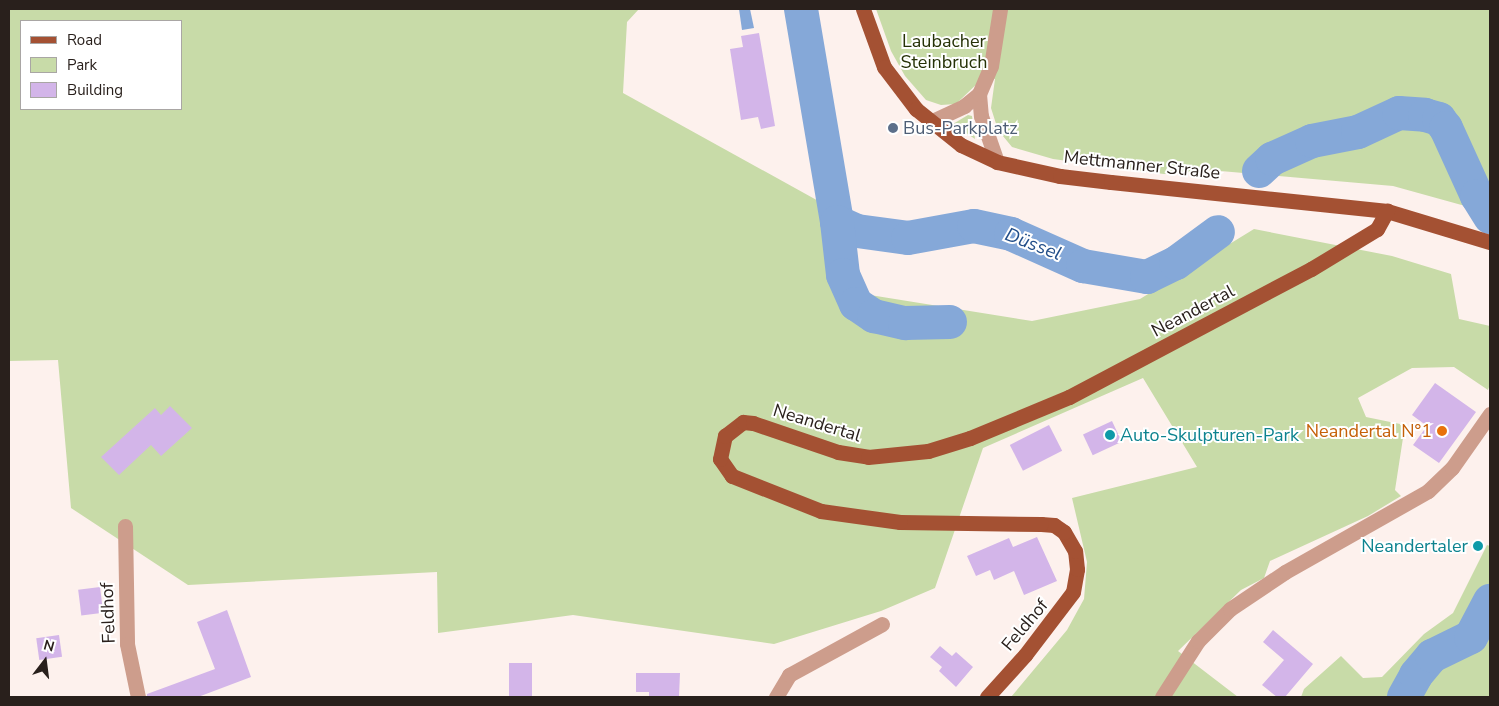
<!DOCTYPE html>
<html>
<head>
<meta charset="utf-8">
<style>
	body { margin:0 }
	#map { position:relative; width:1499px; height:706px; overflow:hidden; background:#fdf1ed; font-family:"Nunito Sans",sans-serif }
	div>[style] { position:absolute }
	[style*='--x'] { left:calc(var(--x)*1px); top:calc(var(--y)*1px); width:calc(var(--w)*1px); rotate:calc(var(--a)*1deg) }
	.green>* { inset:0; background:#c8dba8 }
	.water>* { inset:0; background:#85a8d8 }
	.river>* { height:34px; margin:-17px; padding:0 17px; transform-origin:17px; border-radius:17px; background:#85a8d8 }
	.building>* { inset:0; background:#d3b5e9; transform-origin:0 0 }
	.minor>* { height:15px; margin:-7.5px; padding:0 7.5px; transform-origin:7.5px; border-radius:7.5px; background:#cd9d8c }
	.major>* { height:15px; margin:-7.5px; padding:0 7.5px; transform-origin:7.5px; border-radius:7.5px; background:#a45133 }
	.dots>* { width:14px; height:14px; translate:-50% -50%; box-sizing:border-box; border:2px solid #fff; border-radius:50% }
	span { translate:-50% -50%; white-space:nowrap; text-align:center; line-height:1.15; -webkit-text-stroke:4px #fff; paint-order:stroke }
	.park-label { font-size:18px; color:#253106 }
	.service-label { font-size:18px; color:#4e5e75 }
	.left { translate:0 -50%; text-align:left }
	.street-label { font-size:18px; color:#29201c }
	.food-label { font-size:18px; color:#c56008 }
	.right { translate:-100% -50%; text-align:right }
	.culture-label { font-size:18px; color:#0d838f }
	.water-label { font-size:19px; color:#224e89; font-style:italic }
	.frame { position:absolute; inset:0; border:10px solid #29201c; pointer-events:none }
	.legend { position:absolute; left:20px; top:20px; width:162px; height:90px; box-sizing:border-box; background:#fff; border:1px solid #a9a6a4; margin:0; padding:6px 9px; list-style:none; font-size:15px; color:#29201c }
	.legend li { display:flex; align-items:center; gap:10px; height:25px }
	.legend b { width:25px; border:1px solid #a9a6a4 }
	.north { position:absolute; left:20px; top:636px; width:50px; height:50px; -webkit-text-stroke:4px #fff; paint-order:stroke; rotate:15deg; font-size:14px; font-weight:700; line-height:20px; text-align:center; color:#29201c }
	.north::after { content:''; display:block; margin:auto; width:18px; height:22px; background:#29201c; clip-path:polygon(50% 0,100% 100%,50% 72%,0 100%) }
</style>
</head>
<body>
<div id="map">
	<div class="green">
		<i style="clip-path:polygon(evenodd,9px 9px,639px 9px,627px 22px,623px 93px,822px 203px,845px 291px,1032px 321px,1140px 299px,1254px 229px,1392px 256px,1451px 274px,1459px 319px,1490px 326px,1490px 384px,1488px 390px,1454px 367px,1412px 368px,1358px 398px,1366px 417px,1405px 425px,1395px 490px,1401px 496px,1368px 516px,1270px 561px,1264px 578px,1241px 590px,1178px 651px,1238px 697px,1011px 697px,1067px 630px,1084px 599px,1087px 562px,1072px 498px,1197px 467px,1143px 378px,983px 448px,935px 588px,881px 611px,774px 644px,573px 615px,438px 633px,437px 572px,188px 585px,71px 508px,58px 360px,9px 361px,9px 9px,21px 21px,181px 21px,181px 109px,21px 109px,21px 21px)"></i>
		<i style="clip-path:polygon(876px 9px,1490px 9px,1490px 197px,1476px 209px,1393px 186px,1209px 170px,1164px 174px,1053px 159px,1012px 147px,998px 130px,991px 108px,995px 79px,984px 77px,956px 104px,941px 105px,926px 100px,905px 76px,891px 51px)"></i>
		<i style="clip-path:polygon(968px 115px,972px 116px,975px 139px,953px 124px)"></i>
		<i style="clip-path:polygon(1487px 545px,1490px 546px,1490px 697px,1301px 697px,1304px 689px,1341px 656px,1363px 678px,1382px 677px,1424px 634px,1453px 613px)"></i>
	</div>
	<div class="water">
		<i style="clip-path:polygon(739px 9px,750px 9px,754px 28px,742px 30px)"></i>
	</div>
	<div class="river">
		<i style="--x:801;--y:9;--w:216;--a:80.4"></i>
		<i style="--x:837;--y:222;--w:22;--a:24"></i>
		<i style="--x:857;--y:231;--w:51;--a:7.8"></i>
		<i style="--x:908;--y:238;--w:67;--a:-10.3"></i>
		<i style="--x:974;--y:226;--w:38;--a:12"></i>
		<i style="--x:1011;--y:234;--w:79;--a:24"></i>
		<i style="--x:1083;--y:266;--w:65;--a:9.8"></i>
		<i style="--x:1147;--y:277;--w:32;--a:-26"></i>
		<i style="--x:1176;--y:263;--w:52;--a:-36.4"></i>
		<i style="--x:1259;--y:171;--w:18;--a:-43"></i>
		<i style="--x:1272;--y:159;--w:44;--a:-24.2"></i>
		<i style="--x:1312;--y:141;--w:47;--a:-11.1"></i>
		<i style="--x:1358;--y:132;--w:45;--a:-24.9"></i>
		<i style="--x:1399;--y:113;--w:26;--a:4"></i>
		<i style="--x:1425;--y:115;--w:15;--a:16"></i>
		<i style="--x:1439;--y:119;--w:11;--a:52"></i>
		<i style="--x:1446;--y:128;--w:75;--a:65.5"></i>
		<i style="--x:1477;--y:196;--w:25;--a:58"></i>
		<i style="--x:837;--y:222;--w:53;--a:83.5"></i>
		<i style="--x:843;--y:275;--w:32;--a:66"></i>
		<i style="--x:856;--y:304;--w:22;--a:34"></i>
		<i style="--x:874;--y:316;--w:32;--a:13"></i>
		<i style="--x:905;--y:323;--w:45;--a:-1.3"></i>
		<i style="--x:1404;--y:697;--w:25;--a:-61"></i>
		<i style="--x:1416;--y:675;--w:25;--a:-50"></i>
		<i style="--x:1432;--y:656;--w:43;--a:-26"></i>
		<i style="--x:1471;--y:637;--w:41;--a:-62.2"></i>
	</div>
	<div class="building">
		<i style="clip-path:polygon(759px 33px,775px 126px,761px 129px,758px 117px,741px 120px,730px 49px,743px 47px,741px 36px)"></i>
		<i style="clip-path:polygon(1435px 383px,1476px 412px,1439px 463px,1413px 445px,1427px 426px,1412px 415px)"></i>
		<i style="clip-path:polygon(170px 406px,192px 428px,161px 456px,151px 445px,119px 475px,101px 457px,155px 408px,161px 415px)"></i>
		<i style="left:1112px;top:421px;width:23px;height:32px;rotate:65deg"></i>
		<i style="left:1049px;top:425px;width:29px;height:44px;rotate:63deg"></i>
		<i style="clip-path:polygon(1037px 537px,1057px 581px,1024px 595px,1014px 571px,994px 580px,990px 570px,976px 576px,967px 556px,1009px 538px,1013px 547px)"></i>
		<i style="left:100px;top:587px;width:26px;height:22px;rotate:83deg"></i>
		<i style="clip-path:polygon(227px 610px,251px 677px,198px 697px,147px 697px,147px 694px,215px 669px,197px 622px)"></i>
		<i style="clip-path:polygon(1273px 630px,1313px 664px,1285px 697px,1277px 697px,1262px 685px,1284px 660px,1263px 642px)"></i>
		<i style="left:59px;top:635px;width:22px;height:23px;rotate:82deg"></i>
		<i style="clip-path:polygon(940px 646px,952px 656px,956px 652px,973px 667px,956px 687px,939px 671px,942px 667px,930px 657px)"></i>
		<i style="left:509px;top:663px;width:23px;height:34px"></i>
		<i style="clip-path:polygon(636px 673px,680px 673px,679px 697px,649px 697px,649px 692px,636px 692px)"></i>
	</div>
	<div class="minor">
		<i style="--x:979;--y:94;--w:22;--a:85"></i>
		<i style="--x:981;--y:116;--w:49;--a:70.8"></i>
		<i style="--x:930;--y:122;--w:38;--a:-25"></i>
		<i style="--x:964;--y:106;--w:19;--a:-39"></i>
		<i style="--x:979;--y:94;--w:30;--a:-67"></i>
		<i style="--x:991;--y:66;--w:58;--a:-81"></i>
		<i style="--x:125;--y:526;--w:118;--a:89"></i>
		<i style="--x:127;--y:644;--w:54;--a:78.3"></i>
		<i style="--x:776;--y:697;--w:26;--a:-59"></i>
		<i style="--x:789;--y:675;--w:106;--a:-28.7"></i>
		<i style="--x:1162;--y:697;--w:67;--a:-57.3"></i>
		<i style="--x:1198;--y:641;--w:45;--a:-45"></i>
		<i style="--x:1230;--y:609;--w:66;--a:-33.9"></i>
		<i style="--x:1285;--y:572;--w:164;--a:-29.5"></i>
		<i style="--x:1428;--y:491;--w:33;--a:-44"></i>
		<i style="--x:1452;--y:468;--w:66;--a:-54.9"></i>
	</div>
	<div class="major">
		<i style="--x:863;--y:9;--w:62;--a:70.1"></i>
		<i style="--x:884;--y:67;--w:53;--a:52.7"></i>
		<i style="--x:916;--y:109;--w:58;--a:38.7"></i>
		<i style="--x:961;--y:145;--w:40;--a:25"></i>
		<i style="--x:997;--y:162;--w:65;--a:12.5"></i>
		<i style="--x:1060;--y:176;--w:51;--a:6.7"></i>
		<i style="--x:1111;--y:182;--w:278;--a:6"></i>
		<i style="--x:1387;--y:211;--w:108;--a:16.8"></i>
		<i style="--x:987;--y:697;--w:57;--a:-47.9"></i>
		<i style="--x:1025;--y:655;--w:79;--a:-52.7"></i>
		<i style="--x:1073;--y:592;--w:23;--a:-80"></i>
		<i style="--x:1077;--y:569;--w:18;--a:-96"></i>
		<i style="--x:1075;--y:551;--w:22;--a:-120"></i>
		<i style="--x:1064;--y:532;--w:12;--a:-145"></i>
		<i style="--x:1054;--y:525;--w:13;--a:-176"></i>
		<i style="--x:1041;--y:524;--w:141;--a:-179.2"></i>
		<i style="--x:900;--y:522;--w:80;--a:-172.1"></i>
		<i style="--x:821;--y:511;--w:96;--a:-158.5"></i>
		<i style="--x:732;--y:476;--w:21;--a:-125"></i>
		<i style="--x:720;--y:459;--w:24;--a:-78"></i>
		<i style="--x:725;--y:436;--w:23;--a:-38"></i>
		<i style="--x:743;--y:422;--w:10;--a:6"></i>
		<i style="--x:753;--y:423;--w:90;--a:18.8"></i>
		<i style="--x:838;--y:452;--w:30;--a:9"></i>
		<i style="--x:868;--y:457;--w:60;--a:-5.7"></i>
		<i style="--x:928;--y:451;--w:44;--a:-17.2"></i>
		<i style="--x:970;--y:438;--w:107;--a:-22.5"></i>
		<i style="--x:1069;--y:397;--w:274;--a:-27.9"></i>
		<i style="--x:1311;--y:269;--w:77;--a:-31.2"></i>
		<i style="--x:1377;--y:229;--w:21;--a:-61"></i>
	</div>
	<div class="dots">
		<i style="left:893px;top:128px;background:#5c6f8a"></i>
		<i style="left:1442px;top:431px;background:#e8710a"></i>
		<i style="left:1110px;top:435px;background:#0f9aa8"></i>
		<i style="left:1478px;top:546px;background:#0f9aa8"></i>
	</div>
	<div class="park-label">
		<span style="left:944px;top:52px">Laubacher<br>Steinbruch</span>
	</div>
	<div class="service-label">
		<span class="left" style="left:903px;top:128px">Bus-Parkplatz</span>
	</div>
	<div class="street-label">
		<span style="left:1142px;top:165px;rotate:6deg">Mettmanner Straße</span>
		<span style="left:1193px;top:311px;rotate:-28deg">Neandertal</span>
		<span style="left:817px;top:423px;rotate:17deg">Neandertal</span>
		<span style="left:108px;top:613px;rotate:-92deg">Feldhof</span>
		<span style="left:1025px;top:625px;rotate:-50deg">Feldhof</span>
	</div>
	<div class="food-label">
		<span class="right" style="left:1432px;top:431px">Neandertal N°1</span>
	</div>
	<div class="culture-label">
		<span class="left" style="left:1120px;top:435px">Auto-Skulpturen-Park</span>
		<span class="right" style="left:1468px;top:546px">Neandertaler</span>
	</div>
	<div class="water-label">
		<span style="left:1033px;top:245px;rotate:21deg">Düssel</span>
	</div>
	<div class="frame"></div>
	<ul class="legend">
	<li><b style="height:6px;background:#a45133"></b>Road</li>
	<li><b style="height:14px;background:#c8dba8"></b>Park</li>
	<li><b style="height:14px;background:#d3b5e9"></b>Building</li>
	</ul>
	<div class="north">N</div>
</div>
</body>
</html>
